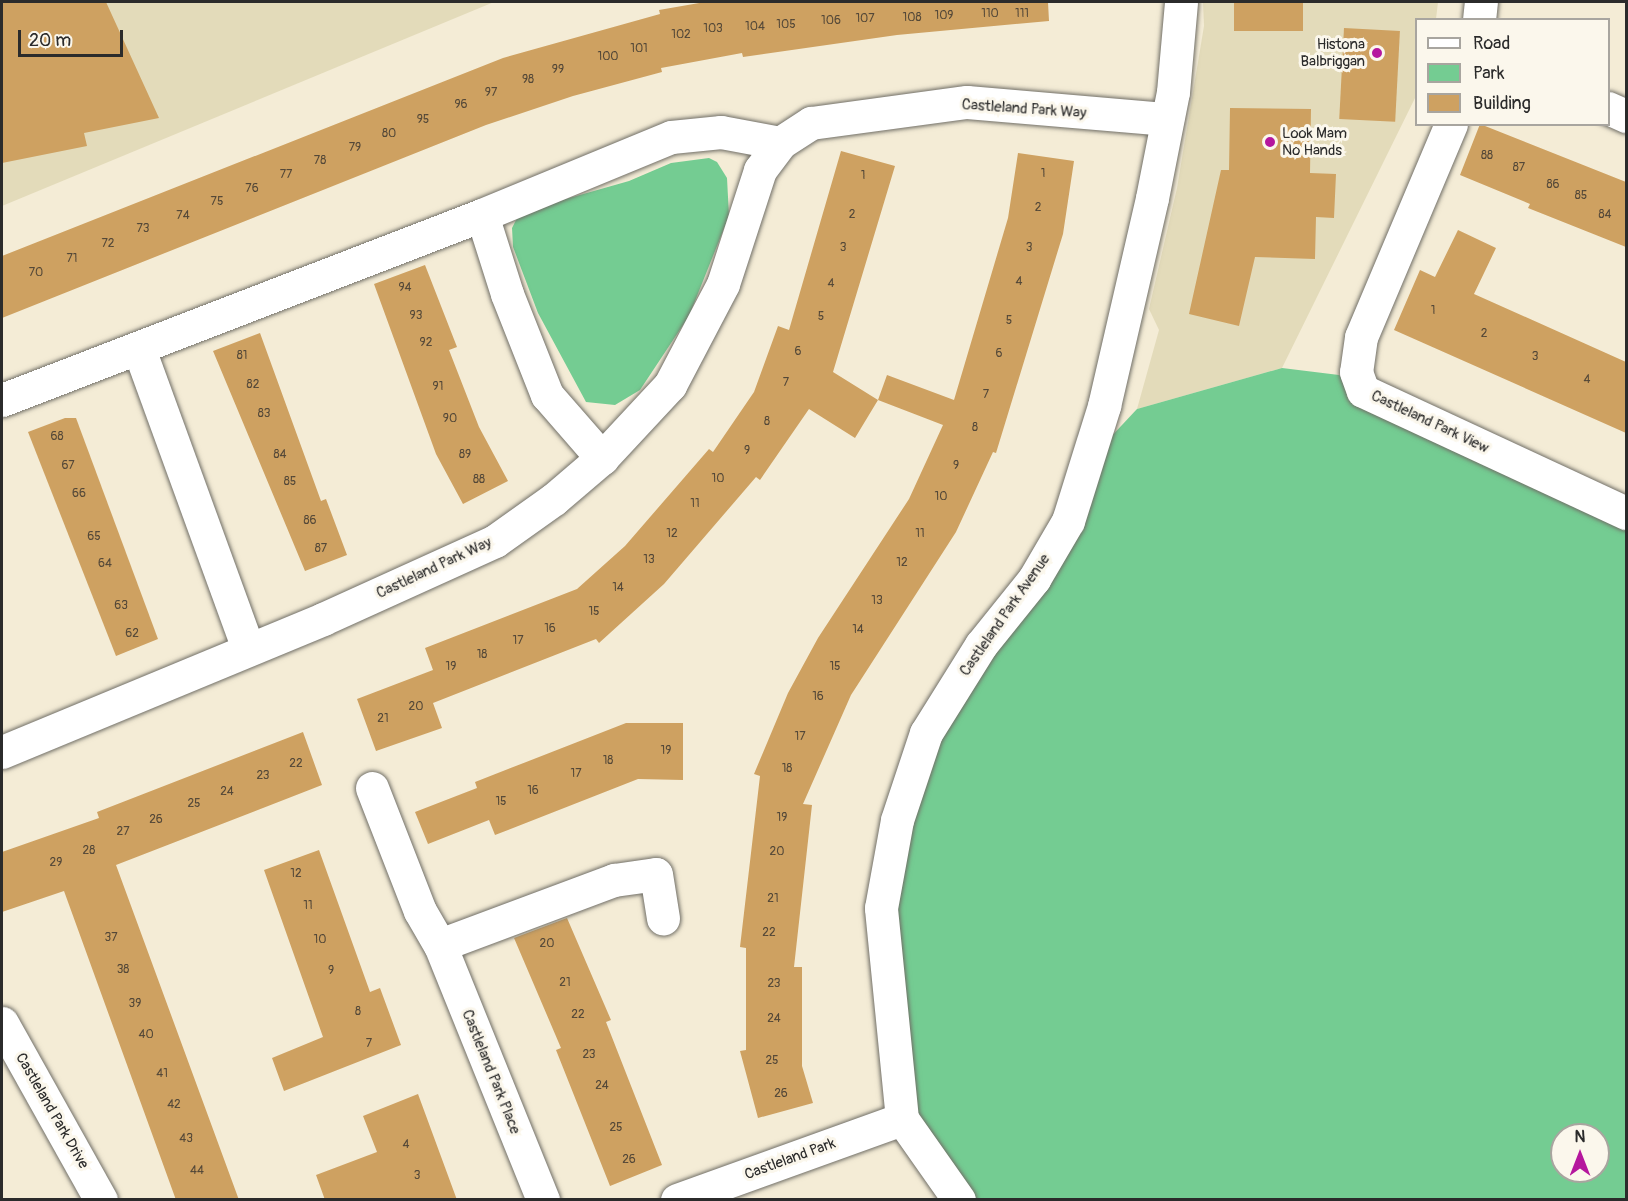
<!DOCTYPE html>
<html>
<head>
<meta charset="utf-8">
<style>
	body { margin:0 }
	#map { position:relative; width:1628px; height:1201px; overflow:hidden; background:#f4ecd6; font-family:Pangolin,sans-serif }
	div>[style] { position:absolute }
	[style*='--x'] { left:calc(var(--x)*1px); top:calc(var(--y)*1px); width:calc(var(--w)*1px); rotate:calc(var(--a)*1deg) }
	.built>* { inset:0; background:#e3dbba }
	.green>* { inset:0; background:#74cc92 }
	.building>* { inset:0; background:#cea161; transform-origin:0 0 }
	.roads { filter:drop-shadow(0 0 2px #716f67) drop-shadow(0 0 2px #716f67) }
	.minor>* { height:33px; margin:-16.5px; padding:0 16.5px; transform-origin:16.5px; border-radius:16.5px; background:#fff }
	.dots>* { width:16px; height:16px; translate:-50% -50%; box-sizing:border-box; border:3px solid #fbf7ec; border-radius:50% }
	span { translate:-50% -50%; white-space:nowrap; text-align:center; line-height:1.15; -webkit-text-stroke:6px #fbf7ec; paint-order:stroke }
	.number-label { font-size:12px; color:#544838 }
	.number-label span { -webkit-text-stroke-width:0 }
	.poi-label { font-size:15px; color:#2b2b2b }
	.right { translate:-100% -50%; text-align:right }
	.left { translate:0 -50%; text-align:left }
	.street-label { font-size:15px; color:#2b2b2b }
	.frame { position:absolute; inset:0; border:3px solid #2b2b2b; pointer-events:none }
	.legend { position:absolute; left:1415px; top:18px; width:195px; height:108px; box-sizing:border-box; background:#fbf7ec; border:2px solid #a8a59f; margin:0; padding:8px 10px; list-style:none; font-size:18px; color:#2b2b2b }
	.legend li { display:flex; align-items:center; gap:12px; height:30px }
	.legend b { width:30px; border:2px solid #a8a59f }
	.north { position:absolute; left:1550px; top:1123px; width:60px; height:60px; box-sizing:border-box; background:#fbf7ec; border:2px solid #a8a59f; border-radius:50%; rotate:0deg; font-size:16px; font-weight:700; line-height:24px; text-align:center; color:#2b2b2b }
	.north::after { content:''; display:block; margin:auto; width:21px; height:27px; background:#b5179e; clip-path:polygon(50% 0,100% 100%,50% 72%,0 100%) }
	.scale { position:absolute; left:18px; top:30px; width:105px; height:27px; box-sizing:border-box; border:3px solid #2b2b2b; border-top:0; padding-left:8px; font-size:18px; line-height:21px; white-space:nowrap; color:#2b2b2b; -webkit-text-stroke:4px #fbf7ec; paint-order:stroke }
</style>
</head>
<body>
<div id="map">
	<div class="built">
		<i style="clip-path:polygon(2px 2px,494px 2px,2px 206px)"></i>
		<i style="clip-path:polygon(1203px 2px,1438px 2px,1436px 19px,1416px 20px,1416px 96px,1282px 368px,1137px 409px,1159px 330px,1149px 309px,1177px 188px,1204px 26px)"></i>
	</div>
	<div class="green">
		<i style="clip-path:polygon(709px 158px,717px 162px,727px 178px,729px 216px,689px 316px,640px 390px,615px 405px,586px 402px,538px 313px,513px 247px,512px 228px,517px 218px,534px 208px,629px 181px,671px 163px)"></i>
		<i style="clip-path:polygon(evenodd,1282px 368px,1339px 375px,1363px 391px,1626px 513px,1626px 1199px,959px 1199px,911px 1113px,881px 908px,926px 733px,1107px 441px,1137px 409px,1282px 368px,1562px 1135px,1598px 1135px,1598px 1171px,1562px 1171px,1562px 1135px)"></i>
	</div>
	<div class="building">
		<i style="clip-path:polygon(2px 2px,106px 2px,159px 118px,84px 133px,87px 146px,2px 163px)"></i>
		<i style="clip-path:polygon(705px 2px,1048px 2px,1049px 21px,897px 35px,743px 57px,742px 53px,661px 68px,662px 72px,573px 96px,486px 125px,2px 318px,2px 256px,503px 58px,660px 14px,659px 10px)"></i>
		<i style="left:1234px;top:2px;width:69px;height:29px"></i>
		<i style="left:1344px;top:28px;width:56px;height:91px;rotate:3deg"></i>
		<i style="clip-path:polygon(1230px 108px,1311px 109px,1310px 173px,1336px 174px,1334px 218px,1316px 217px,1315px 259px,1255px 257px,1239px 326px,1189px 314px,1221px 170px,1229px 170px)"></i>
		<i style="clip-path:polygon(1480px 124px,1626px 182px,1626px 247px,1528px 208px,1530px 204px,1460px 175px)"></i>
		<i style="clip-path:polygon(841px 151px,895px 166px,833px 372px,878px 400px,855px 438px,809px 409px,760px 480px,756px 477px,664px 584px,599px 643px,596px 639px,433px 703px,442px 728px,376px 751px,357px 699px,433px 670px,425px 648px,577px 589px,625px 546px,709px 449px,713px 452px,754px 392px,778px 326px,789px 330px)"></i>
		<i style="clip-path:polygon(1018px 153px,1074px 161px,1063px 234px,996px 453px,993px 452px,956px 532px,851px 695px,803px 804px,812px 805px,794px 967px,802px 967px,802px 1066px,813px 1103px,758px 1118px,740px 1051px,746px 1050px,746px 948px,740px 947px,760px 776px,754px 774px,788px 693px,818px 638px,909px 499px,943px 425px,878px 400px,887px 375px,954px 400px,1008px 218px)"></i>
		<i style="clip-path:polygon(1458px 230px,1496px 248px,1474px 294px,1626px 362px,1626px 433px,1394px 330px,1420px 270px,1435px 277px)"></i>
		<i style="clip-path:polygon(425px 265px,457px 347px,449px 350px,479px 427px,508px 481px,463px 504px,436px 454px,374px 284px)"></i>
		<i style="clip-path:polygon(260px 333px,321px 501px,326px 499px,347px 555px,305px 571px,213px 351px)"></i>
		<i style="clip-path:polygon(65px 418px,76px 418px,158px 639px,116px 656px,28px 432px)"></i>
		<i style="clip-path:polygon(626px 723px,683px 723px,683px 780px,638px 779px,495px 835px,489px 820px,428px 844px,415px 812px,477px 788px,475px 782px)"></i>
		<i style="clip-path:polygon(303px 732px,322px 785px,116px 865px,239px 1200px,176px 1200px,64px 891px,2px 912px,2px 852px,99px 818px,97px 812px)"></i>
		<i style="clip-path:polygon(319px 850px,370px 992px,380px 988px,401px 1045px,284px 1091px,272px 1058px,323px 1037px,264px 870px)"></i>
		<i style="clip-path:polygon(567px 918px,611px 1020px,606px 1022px,662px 1165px,610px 1186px,556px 1050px,561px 1048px,514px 938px)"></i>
		<i style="clip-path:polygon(418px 1094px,457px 1200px,325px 1200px,316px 1175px,377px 1152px,363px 1116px)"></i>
	</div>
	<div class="roads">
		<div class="minor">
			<i style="--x:1479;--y:20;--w:18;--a:-84"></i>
			<i style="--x:1608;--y:108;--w:20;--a:24"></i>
			<i style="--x:1451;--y:124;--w:231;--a:112.9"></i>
			<i style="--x:1361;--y:337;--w:35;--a:98"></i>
			<i style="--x:1356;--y:372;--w:20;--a:70"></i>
			<i style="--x:1363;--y:391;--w:290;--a:24.9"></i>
			<i style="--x:780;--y:143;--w:60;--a:-169.4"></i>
			<i style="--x:721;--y:132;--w:50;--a:174.3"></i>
			<i style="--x:671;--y:137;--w:204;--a:157.6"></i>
			<i style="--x:482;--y:215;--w:83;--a:72.4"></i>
			<i style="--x:507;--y:294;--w:109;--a:68.4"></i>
			<i style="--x:547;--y:395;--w:84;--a:48.9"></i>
			<i style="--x:602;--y:458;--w:100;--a:-47"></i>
			<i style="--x:670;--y:385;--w:114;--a:-62.3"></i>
			<i style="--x:723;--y:284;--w:120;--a:-72"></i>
			<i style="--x:760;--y:170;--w:34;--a:-53"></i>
			<i style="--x:780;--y:143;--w:37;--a:-33"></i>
			<i style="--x:811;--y:123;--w:157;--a:-7.7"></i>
			<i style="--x:967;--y:102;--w:201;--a:4.9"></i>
			<i style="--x:139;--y:349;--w:318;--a:70"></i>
			<i style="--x:2;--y:400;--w:514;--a:-21.08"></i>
			<i style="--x:2;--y:752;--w:347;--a:-22.5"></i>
			<i style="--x:323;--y:619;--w:189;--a:-24.4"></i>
			<i style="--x:495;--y:541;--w:72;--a:-35.4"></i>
			<i style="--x:554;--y:499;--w:63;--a:-40.5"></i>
			<i style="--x:372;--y:788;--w:132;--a:68.7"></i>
			<i style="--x:420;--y:911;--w:39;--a:60"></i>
			<i style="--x:440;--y:945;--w:275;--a:68"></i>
			<i style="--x:440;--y:945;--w:186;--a:-20.5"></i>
			<i style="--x:614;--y:880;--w:42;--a:-8.1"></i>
			<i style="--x:656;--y:874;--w:45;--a:81"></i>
			<i style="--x:2;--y:1023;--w:203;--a:60.8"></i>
			<i style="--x:677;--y:1200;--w:239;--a:-19.8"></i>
			<i style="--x:959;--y:1200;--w:99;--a:-125.1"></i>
			<i style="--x:902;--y:1119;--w:212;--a:-95.7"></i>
			<i style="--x:881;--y:908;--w:89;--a:-79.7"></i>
			<i style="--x:897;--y:820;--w:92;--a:-71.6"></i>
			<i style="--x:926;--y:733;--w:104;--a:-58"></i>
			<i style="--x:981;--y:645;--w:85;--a:-51.2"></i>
			<i style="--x:1034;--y:579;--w:67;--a:-59.6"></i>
			<i style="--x:1068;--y:521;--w:121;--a:-72.6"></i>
			<i style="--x:1104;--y:406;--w:213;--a:-77"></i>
			<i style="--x:1152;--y:198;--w:108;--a:-78.8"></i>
			<i style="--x:1173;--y:92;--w:90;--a:-84.9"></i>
		</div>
	</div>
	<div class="dots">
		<i style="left:1377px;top:53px;background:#b5179e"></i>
		<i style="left:1270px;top:142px;background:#b5179e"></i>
	</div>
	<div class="number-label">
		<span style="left:990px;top:14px">110</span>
		<span style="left:1022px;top:14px">111</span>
		<span style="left:944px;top:16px">109</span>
		<span style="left:912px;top:18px">108</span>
		<span style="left:865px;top:19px">107</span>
		<span style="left:831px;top:21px">106</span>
		<span style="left:786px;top:25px">105</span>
		<span style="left:755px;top:27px">104</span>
		<span style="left:713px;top:29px">103</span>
		<span style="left:681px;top:35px">102</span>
		<span style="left:639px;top:49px">101</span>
		<span style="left:608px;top:57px">100</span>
		<span style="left:558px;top:70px">99</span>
		<span style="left:528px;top:80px">98</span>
		<span style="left:491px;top:93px">97</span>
		<span style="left:461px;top:105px">96</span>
		<span style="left:423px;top:120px">95</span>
		<span style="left:389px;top:134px">80</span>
		<span style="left:355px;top:148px">79</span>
		<span style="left:1487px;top:156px">88</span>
		<span style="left:320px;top:161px">78</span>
		<span style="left:1519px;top:168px">87</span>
		<span style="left:1043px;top:174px">1</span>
		<span style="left:286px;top:175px">77</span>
		<span style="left:863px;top:176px">1</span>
		<span style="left:1553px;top:185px">86</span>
		<span style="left:252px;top:189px">76</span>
		<span style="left:1581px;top:196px">85</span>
		<span style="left:217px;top:202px">75</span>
		<span style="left:1038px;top:208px">2</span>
		<span style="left:852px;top:215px">2</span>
		<span style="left:1605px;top:215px">84</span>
		<span style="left:183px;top:216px">74</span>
		<span style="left:143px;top:229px">73</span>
		<span style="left:108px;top:244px">72</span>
		<span style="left:843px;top:248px">3</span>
		<span style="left:1029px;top:248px">3</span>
		<span style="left:72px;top:259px">71</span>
		<span style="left:36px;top:273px">70</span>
		<span style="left:1019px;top:282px">4</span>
		<span style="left:831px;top:284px">4</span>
		<span style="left:405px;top:288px">94</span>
		<span style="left:1433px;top:311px">1</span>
		<span style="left:416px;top:316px">93</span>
		<span style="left:821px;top:317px">5</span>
		<span style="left:1009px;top:321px">5</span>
		<span style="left:1484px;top:334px">2</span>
		<span style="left:426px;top:343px">92</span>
		<span style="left:798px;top:352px">6</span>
		<span style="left:999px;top:354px">6</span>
		<span style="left:242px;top:356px">81</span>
		<span style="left:1535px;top:357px">3</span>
		<span style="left:1587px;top:380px">4</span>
		<span style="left:786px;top:383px">7</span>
		<span style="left:253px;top:385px">82</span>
		<span style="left:438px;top:387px">91</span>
		<span style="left:986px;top:395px">7</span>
		<span style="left:264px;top:414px">83</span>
		<span style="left:450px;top:419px">90</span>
		<span style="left:767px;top:422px">8</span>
		<span style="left:975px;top:428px">8</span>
		<span style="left:57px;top:437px">68</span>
		<span style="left:747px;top:451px">9</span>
		<span style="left:280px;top:455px">84</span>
		<span style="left:465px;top:455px">89</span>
		<span style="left:68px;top:466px">67</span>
		<span style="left:956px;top:466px">9</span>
		<span style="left:718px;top:479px">10</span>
		<span style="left:479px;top:480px">88</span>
		<span style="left:290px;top:482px">85</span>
		<span style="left:79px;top:494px">66</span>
		<span style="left:941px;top:497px">10</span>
		<span style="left:695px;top:504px">11</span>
		<span style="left:310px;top:521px">86</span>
		<span style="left:672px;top:534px">12</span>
		<span style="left:920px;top:534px">11</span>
		<span style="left:94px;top:537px">65</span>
		<span style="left:321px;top:549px">87</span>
		<span style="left:649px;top:560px">13</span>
		<span style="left:902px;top:563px">12</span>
		<span style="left:105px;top:564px">64</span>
		<span style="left:618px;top:588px">14</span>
		<span style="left:877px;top:601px">13</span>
		<span style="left:121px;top:606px">63</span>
		<span style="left:594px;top:612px">15</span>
		<span style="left:550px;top:629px">16</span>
		<span style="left:858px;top:630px">14</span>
		<span style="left:132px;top:634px">62</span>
		<span style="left:518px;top:641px">17</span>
		<span style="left:482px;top:655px">18</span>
		<span style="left:451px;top:667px">19</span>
		<span style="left:835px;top:667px">15</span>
		<span style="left:818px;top:697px">16</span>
		<span style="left:416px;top:707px">20</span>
		<span style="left:383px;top:719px">21</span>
		<span style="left:800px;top:737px">17</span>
		<span style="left:666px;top:751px">19</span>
		<span style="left:608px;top:761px">18</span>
		<span style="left:296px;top:764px">22</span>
		<span style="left:787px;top:769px">18</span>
		<span style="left:576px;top:774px">17</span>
		<span style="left:263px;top:776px">23</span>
		<span style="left:533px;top:791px">16</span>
		<span style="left:227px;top:792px">24</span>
		<span style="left:501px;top:802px">15</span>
		<span style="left:194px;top:804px">25</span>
		<span style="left:782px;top:818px">19</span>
		<span style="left:156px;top:820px">26</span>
		<span style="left:123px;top:832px">27</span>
		<span style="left:89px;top:851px">28</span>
		<span style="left:777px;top:852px">20</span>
		<span style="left:56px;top:863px">29</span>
		<span style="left:296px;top:874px">12</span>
		<span style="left:773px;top:899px">21</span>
		<span style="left:308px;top:906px">11</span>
		<span style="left:769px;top:933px">22</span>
		<span style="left:111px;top:938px">37</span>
		<span style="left:320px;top:940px">10</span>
		<span style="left:547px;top:944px">20</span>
		<span style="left:123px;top:970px">38</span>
		<span style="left:331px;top:971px">9</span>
		<span style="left:565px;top:983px">21</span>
		<span style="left:774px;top:984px">23</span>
		<span style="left:135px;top:1004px">39</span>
		<span style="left:358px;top:1012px">8</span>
		<span style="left:578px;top:1015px">22</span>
		<span style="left:774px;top:1019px">24</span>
		<span style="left:146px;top:1035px">40</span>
		<span style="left:369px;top:1044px">7</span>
		<span style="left:589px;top:1055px">23</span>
		<span style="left:772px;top:1061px">25</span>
		<span style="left:162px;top:1074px">41</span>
		<span style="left:602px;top:1086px">24</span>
		<span style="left:781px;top:1094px">26</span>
		<span style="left:174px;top:1105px">42</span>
		<span style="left:616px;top:1128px">25</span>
		<span style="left:186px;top:1139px">43</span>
		<span style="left:406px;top:1145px">4</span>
		<span style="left:629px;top:1160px">26</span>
		<span style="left:197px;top:1171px">44</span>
		<span style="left:417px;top:1176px">3</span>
	</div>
	<div class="poi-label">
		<span class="right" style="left:1365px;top:53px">Histona<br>Balbriggan</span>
		<span class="left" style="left:1282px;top:142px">Look Mam<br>No Hands</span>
	</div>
	<div class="street-label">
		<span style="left:1024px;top:109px;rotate:4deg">Castleland Park Way</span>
		<span style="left:1430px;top:422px;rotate:25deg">Castleland Park View</span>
		<span style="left:434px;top:568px;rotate:-25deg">Castleland Park Way</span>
		<span style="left:1005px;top:615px;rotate:-55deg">Castleland Park Avenue</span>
		<span style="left:491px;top:1072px;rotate:68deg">Castleland Park Place</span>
		<span style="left:52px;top:1111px;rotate:60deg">Castleland Park Drive</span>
		<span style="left:790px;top:1159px;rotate:-20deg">Castleland Park</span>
	</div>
	<div class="frame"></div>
	<ul class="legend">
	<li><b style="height:8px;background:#fff"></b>Road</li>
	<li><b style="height:16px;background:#74cc92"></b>Park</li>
	<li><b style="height:16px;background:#cea161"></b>Building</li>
	</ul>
	<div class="north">N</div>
	<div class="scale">20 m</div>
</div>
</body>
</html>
